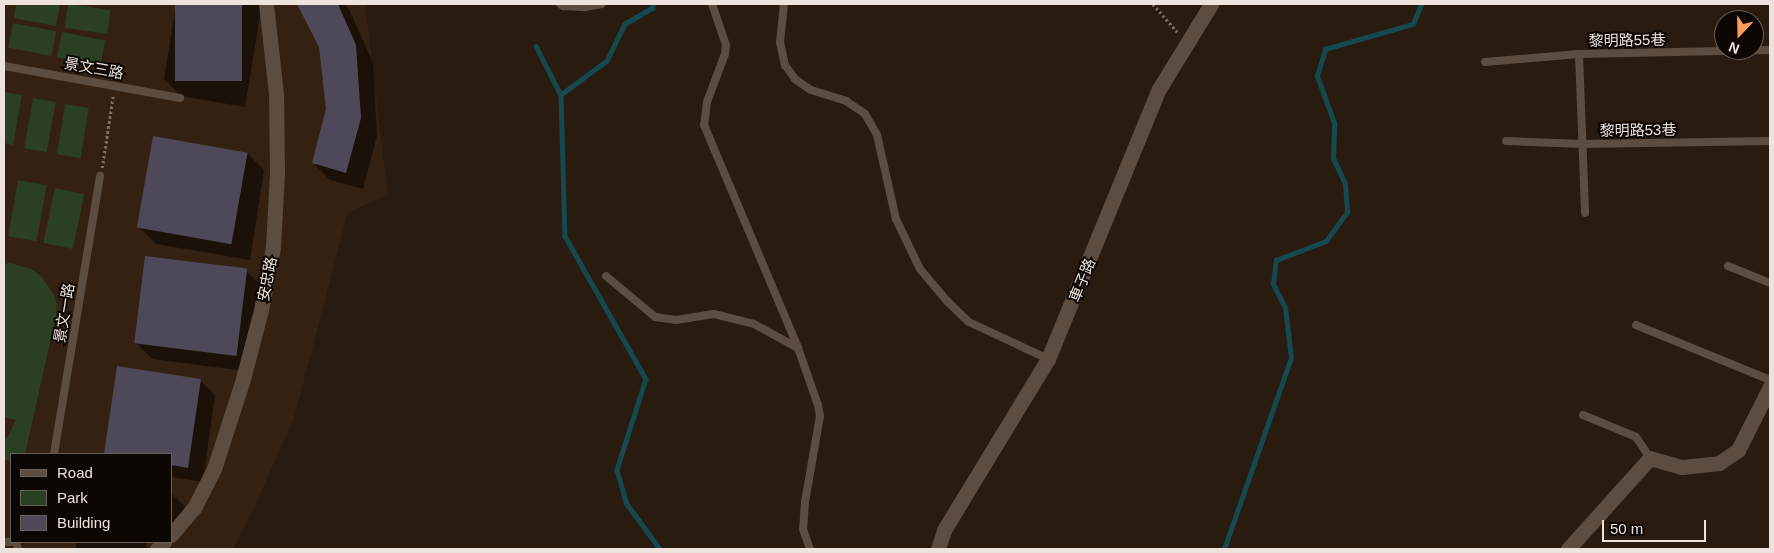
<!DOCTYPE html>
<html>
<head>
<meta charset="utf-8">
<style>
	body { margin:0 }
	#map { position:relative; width:1774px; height:553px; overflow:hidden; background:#291b10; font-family:Arial,"Noto Sans TC",sans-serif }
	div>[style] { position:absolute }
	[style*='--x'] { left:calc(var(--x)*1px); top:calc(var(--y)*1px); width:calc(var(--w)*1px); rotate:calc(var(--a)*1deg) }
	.built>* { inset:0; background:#352112 }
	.green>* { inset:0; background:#2b3f22; transform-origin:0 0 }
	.shadow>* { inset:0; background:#0007; transform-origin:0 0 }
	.stream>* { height:4.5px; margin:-2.25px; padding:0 2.25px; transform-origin:2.25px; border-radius:2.25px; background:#154950 }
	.building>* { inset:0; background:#4e4859; transform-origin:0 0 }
	.path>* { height:2.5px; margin-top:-1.25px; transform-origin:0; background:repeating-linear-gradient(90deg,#7b6e65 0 2.5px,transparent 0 5px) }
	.service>* { height:8px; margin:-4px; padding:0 4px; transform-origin:4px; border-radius:4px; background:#5d4c40 }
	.minor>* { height:15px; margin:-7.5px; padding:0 7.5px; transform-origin:7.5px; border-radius:7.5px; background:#5d4c40 }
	span { translate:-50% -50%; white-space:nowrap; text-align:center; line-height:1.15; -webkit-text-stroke:4px #0d0704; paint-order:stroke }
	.street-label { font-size:15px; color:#ede3dc }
	.frame { position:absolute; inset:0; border:5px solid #ede3dc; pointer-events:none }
	.legend { position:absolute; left:10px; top:453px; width:162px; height:90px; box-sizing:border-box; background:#0d0704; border:1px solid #675f5a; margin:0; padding:6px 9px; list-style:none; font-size:15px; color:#ede3dc }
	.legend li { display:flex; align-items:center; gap:10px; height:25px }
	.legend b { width:25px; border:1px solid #675f5a }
	.north { position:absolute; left:1714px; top:10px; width:50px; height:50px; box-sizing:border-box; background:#0d0704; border:1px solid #675f5a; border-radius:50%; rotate:201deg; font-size:14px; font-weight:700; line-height:20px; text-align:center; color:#ede3dc }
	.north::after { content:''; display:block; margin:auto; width:18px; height:22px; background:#fd9c56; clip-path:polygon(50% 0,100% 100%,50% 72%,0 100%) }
	.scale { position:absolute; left:1602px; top:520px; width:104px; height:22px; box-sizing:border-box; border:2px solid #ede3dc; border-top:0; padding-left:6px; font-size:15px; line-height:18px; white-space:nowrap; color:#ede3dc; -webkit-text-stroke:4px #0d0704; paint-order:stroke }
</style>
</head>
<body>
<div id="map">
	<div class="built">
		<i style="clip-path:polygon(evenodd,4px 4px,365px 4px,388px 195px,348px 212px,294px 418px,255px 506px,233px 549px,4px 549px,4px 4px,11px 454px,171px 454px,171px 542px,11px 542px,11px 454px)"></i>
	</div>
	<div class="green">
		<i style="clip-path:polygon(16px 4px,60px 4px,56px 26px,14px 18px)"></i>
		<i style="left:68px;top:4px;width:43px;height:24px;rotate:8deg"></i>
		<i style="left:13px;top:23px;width:44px;height:25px;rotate:11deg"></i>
		<i style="left:62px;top:32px;width:44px;height:26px;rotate:11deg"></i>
		<i style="clip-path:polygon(4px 92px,22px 95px,13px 145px,4px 143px)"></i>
		<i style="left:33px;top:98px;width:23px;height:51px;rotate:10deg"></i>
		<i style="left:65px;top:104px;width:24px;height:51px;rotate:9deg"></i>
		<i style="left:18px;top:180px;width:29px;height:57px;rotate:10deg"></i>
		<i style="left:55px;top:188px;width:30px;height:56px;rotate:12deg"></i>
		<i style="clip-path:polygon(10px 263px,31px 269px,41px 276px,54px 295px,57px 304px,56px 316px,25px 454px,11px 454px,11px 461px,4px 460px,4px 440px,8px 436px,16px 420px,4px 417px,4px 264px)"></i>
	</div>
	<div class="shadow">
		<i style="clip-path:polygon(176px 4px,262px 4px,245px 107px,181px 96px,164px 79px)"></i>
		<i style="clip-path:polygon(305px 4px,344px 4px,349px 9px,373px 63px,377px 136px,363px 189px,330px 180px,313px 163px,327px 109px,320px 47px,300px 6px)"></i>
		<i style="clip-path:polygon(247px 153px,264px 170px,250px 260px,156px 244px,139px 227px)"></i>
		<i style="clip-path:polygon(246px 271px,263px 287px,253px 372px,152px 359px,136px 343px)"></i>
		<i style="clip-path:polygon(118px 368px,200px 380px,215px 395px,203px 482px,171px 477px,171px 454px,105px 454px)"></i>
		<i style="clip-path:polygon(171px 493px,185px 507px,178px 536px,171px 534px)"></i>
		<i style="left:76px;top:542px;width:70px;height:7px"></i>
	</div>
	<div class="stream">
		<i style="--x:653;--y:4;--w:4;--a:90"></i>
		<i style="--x:653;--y:8;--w:32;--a:150"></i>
		<i style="--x:625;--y:24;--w:41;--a:115.9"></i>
		<i style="--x:607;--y:61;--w:57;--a:143.5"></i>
		<i style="--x:561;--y:95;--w:141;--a:88.4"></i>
		<i style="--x:565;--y:236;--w:164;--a:60.5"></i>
		<i style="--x:646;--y:379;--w:96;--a:107.7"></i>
		<i style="--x:617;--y:470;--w:35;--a:74"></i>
		<i style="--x:627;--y:504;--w:56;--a:53.7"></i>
		<i style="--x:536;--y:46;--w:55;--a:63"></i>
		<i style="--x:1224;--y:549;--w:202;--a:-70.7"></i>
		<i style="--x:1291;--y:358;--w:50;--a:-96.8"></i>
		<i style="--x:1285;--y:308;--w:27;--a:-117"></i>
		<i style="--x:1273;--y:284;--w:24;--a:-83"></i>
		<i style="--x:1276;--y:260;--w:53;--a:-20.8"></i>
		<i style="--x:1326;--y:241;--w:36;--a:-54"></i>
		<i style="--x:1347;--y:212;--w:28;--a:-94"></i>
		<i style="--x:1345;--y:184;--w:29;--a:-115"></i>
		<i style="--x:1333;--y:158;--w:35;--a:-88"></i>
		<i style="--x:1334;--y:123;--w:50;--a:-109.9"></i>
		<i style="--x:1317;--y:76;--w:28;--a:-73"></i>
		<i style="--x:1325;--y:49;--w:91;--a:-15.9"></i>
		<i style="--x:1413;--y:24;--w:22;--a:-68"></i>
	</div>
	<div class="building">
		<i style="left:175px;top:4px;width:67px;height:77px"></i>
		<i style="clip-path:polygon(297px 4px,338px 4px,356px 45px,361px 118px,346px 173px,312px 163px,326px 109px,319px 47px)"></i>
		<i style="left:153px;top:136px;width:96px;height:93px;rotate:10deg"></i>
		<i style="left:145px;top:256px;width:103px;height:88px;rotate:7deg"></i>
		<i style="clip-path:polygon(117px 366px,201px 379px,188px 468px,171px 465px,171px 454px,104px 454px)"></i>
	</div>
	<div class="path">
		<i style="--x:1153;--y:4;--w:37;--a:49"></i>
		<i style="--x:102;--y:168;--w:73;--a:-81.3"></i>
	</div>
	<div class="service">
		<i style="--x:560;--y:4;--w:4;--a:34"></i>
		<i style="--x:563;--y:6;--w:22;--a:3"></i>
		<i style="--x:585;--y:7;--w:17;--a:-10"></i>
		<i style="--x:712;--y:4;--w:43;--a:71.1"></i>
		<i style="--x:726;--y:45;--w:9;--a:96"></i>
		<i style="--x:725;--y:54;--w:51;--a:110.6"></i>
		<i style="--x:707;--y:102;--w:23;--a:97"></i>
		<i style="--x:704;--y:125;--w:242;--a:67.1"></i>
		<i style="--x:798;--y:348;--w:60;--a:70.7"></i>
		<i style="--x:818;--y:405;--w:11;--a:80"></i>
		<i style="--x:820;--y:416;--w:87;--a:99.9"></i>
		<i style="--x:805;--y:502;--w:27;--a:94"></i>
		<i style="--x:803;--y:529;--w:21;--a:71"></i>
		<i style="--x:784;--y:4;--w:38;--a:96"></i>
		<i style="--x:780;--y:42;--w:24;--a:78"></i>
		<i style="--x:785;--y:65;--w:17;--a:54"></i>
		<i style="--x:795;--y:79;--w:19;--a:35"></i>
		<i style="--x:811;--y:90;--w:37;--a:17"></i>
		<i style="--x:846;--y:101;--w:23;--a:34"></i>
		<i style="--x:865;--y:114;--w:24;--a:60"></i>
		<i style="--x:877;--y:135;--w:86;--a:77.3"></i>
		<i style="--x:896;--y:219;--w:55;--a:64.4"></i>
		<i style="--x:920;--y:269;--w:42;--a:49.8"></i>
		<i style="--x:947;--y:301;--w:30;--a:44"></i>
		<i style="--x:969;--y:322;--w:87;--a:25.1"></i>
		<i style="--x:1579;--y:54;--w:159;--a:87.8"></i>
		<i style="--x:1485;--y:62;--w:94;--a:-4.9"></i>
		<i style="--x:1579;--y:54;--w:191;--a:-1.2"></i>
		<i style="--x:4;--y:66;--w:179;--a:10.3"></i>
		<i style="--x:1506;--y:141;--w:77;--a:2.2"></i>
		<i style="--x:1583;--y:144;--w:187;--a:-0.9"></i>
		<i style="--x:1728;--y:266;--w:45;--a:22"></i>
		<i style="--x:606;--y:276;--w:64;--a:39.9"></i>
		<i style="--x:655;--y:317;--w:21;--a:8"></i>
		<i style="--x:676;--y:320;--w:38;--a:-9"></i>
		<i style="--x:714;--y:314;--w:41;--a:14"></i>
		<i style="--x:754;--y:324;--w:50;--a:28.6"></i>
		<i style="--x:1636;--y:325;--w:145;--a:22.3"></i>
		<i style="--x:1583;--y:415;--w:57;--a:22.5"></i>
		<i style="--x:1636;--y:437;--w:25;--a:56"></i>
		<i style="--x:54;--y:454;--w:282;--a:-80.6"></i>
		<i style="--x:4;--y:542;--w:7;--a:0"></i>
		<i style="--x:16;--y:542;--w:7;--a:74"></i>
	</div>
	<div class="minor">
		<i style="--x:171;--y:535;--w:35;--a:-50"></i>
		<i style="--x:194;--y:508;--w:44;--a:-62.9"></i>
		<i style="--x:214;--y:469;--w:95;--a:-72.1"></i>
		<i style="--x:243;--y:379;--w:71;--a:-75.4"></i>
		<i style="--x:261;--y:310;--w:64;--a:-79.2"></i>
		<i style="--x:273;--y:247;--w:75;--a:-86.9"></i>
		<i style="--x:277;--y:172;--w:78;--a:-90.7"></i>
		<i style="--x:276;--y:94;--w:91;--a:-96.3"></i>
		<i style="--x:157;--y:549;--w:10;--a:-45"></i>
		<i style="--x:938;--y:549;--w:20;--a:-72"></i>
		<i style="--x:944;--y:530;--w:200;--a:-58.7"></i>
		<i style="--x:1048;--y:359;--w:292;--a:-67.7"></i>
		<i style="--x:1159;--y:89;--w:100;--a:-58.5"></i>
		<i style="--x:1568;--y:549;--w:122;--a:-48"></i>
		<i style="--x:1650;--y:458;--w:33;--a:16"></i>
		<i style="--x:1682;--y:467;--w:37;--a:-6"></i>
		<i style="--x:1719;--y:463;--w:23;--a:-34"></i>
		<i style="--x:1738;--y:450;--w:71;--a:-63.1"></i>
	</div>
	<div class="street-label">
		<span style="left:1627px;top:40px;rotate:-1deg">黎明路55巷</span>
		<span style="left:94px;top:68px;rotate:10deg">景文三路</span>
		<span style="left:1638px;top:130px;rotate:-1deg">黎明路53巷</span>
		<span style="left:267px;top:279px;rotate:-79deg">安忠路</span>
		<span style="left:1082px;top:280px;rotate:-68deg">車子路</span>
		<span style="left:64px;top:313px;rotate:-81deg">景文一路</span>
	</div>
	<div class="frame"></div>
	<ul class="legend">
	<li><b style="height:6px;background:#5d4c40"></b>Road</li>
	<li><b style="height:14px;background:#2b3f22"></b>Park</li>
	<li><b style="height:14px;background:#4e4859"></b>Building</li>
	</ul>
	<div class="north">N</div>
	<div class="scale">50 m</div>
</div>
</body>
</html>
